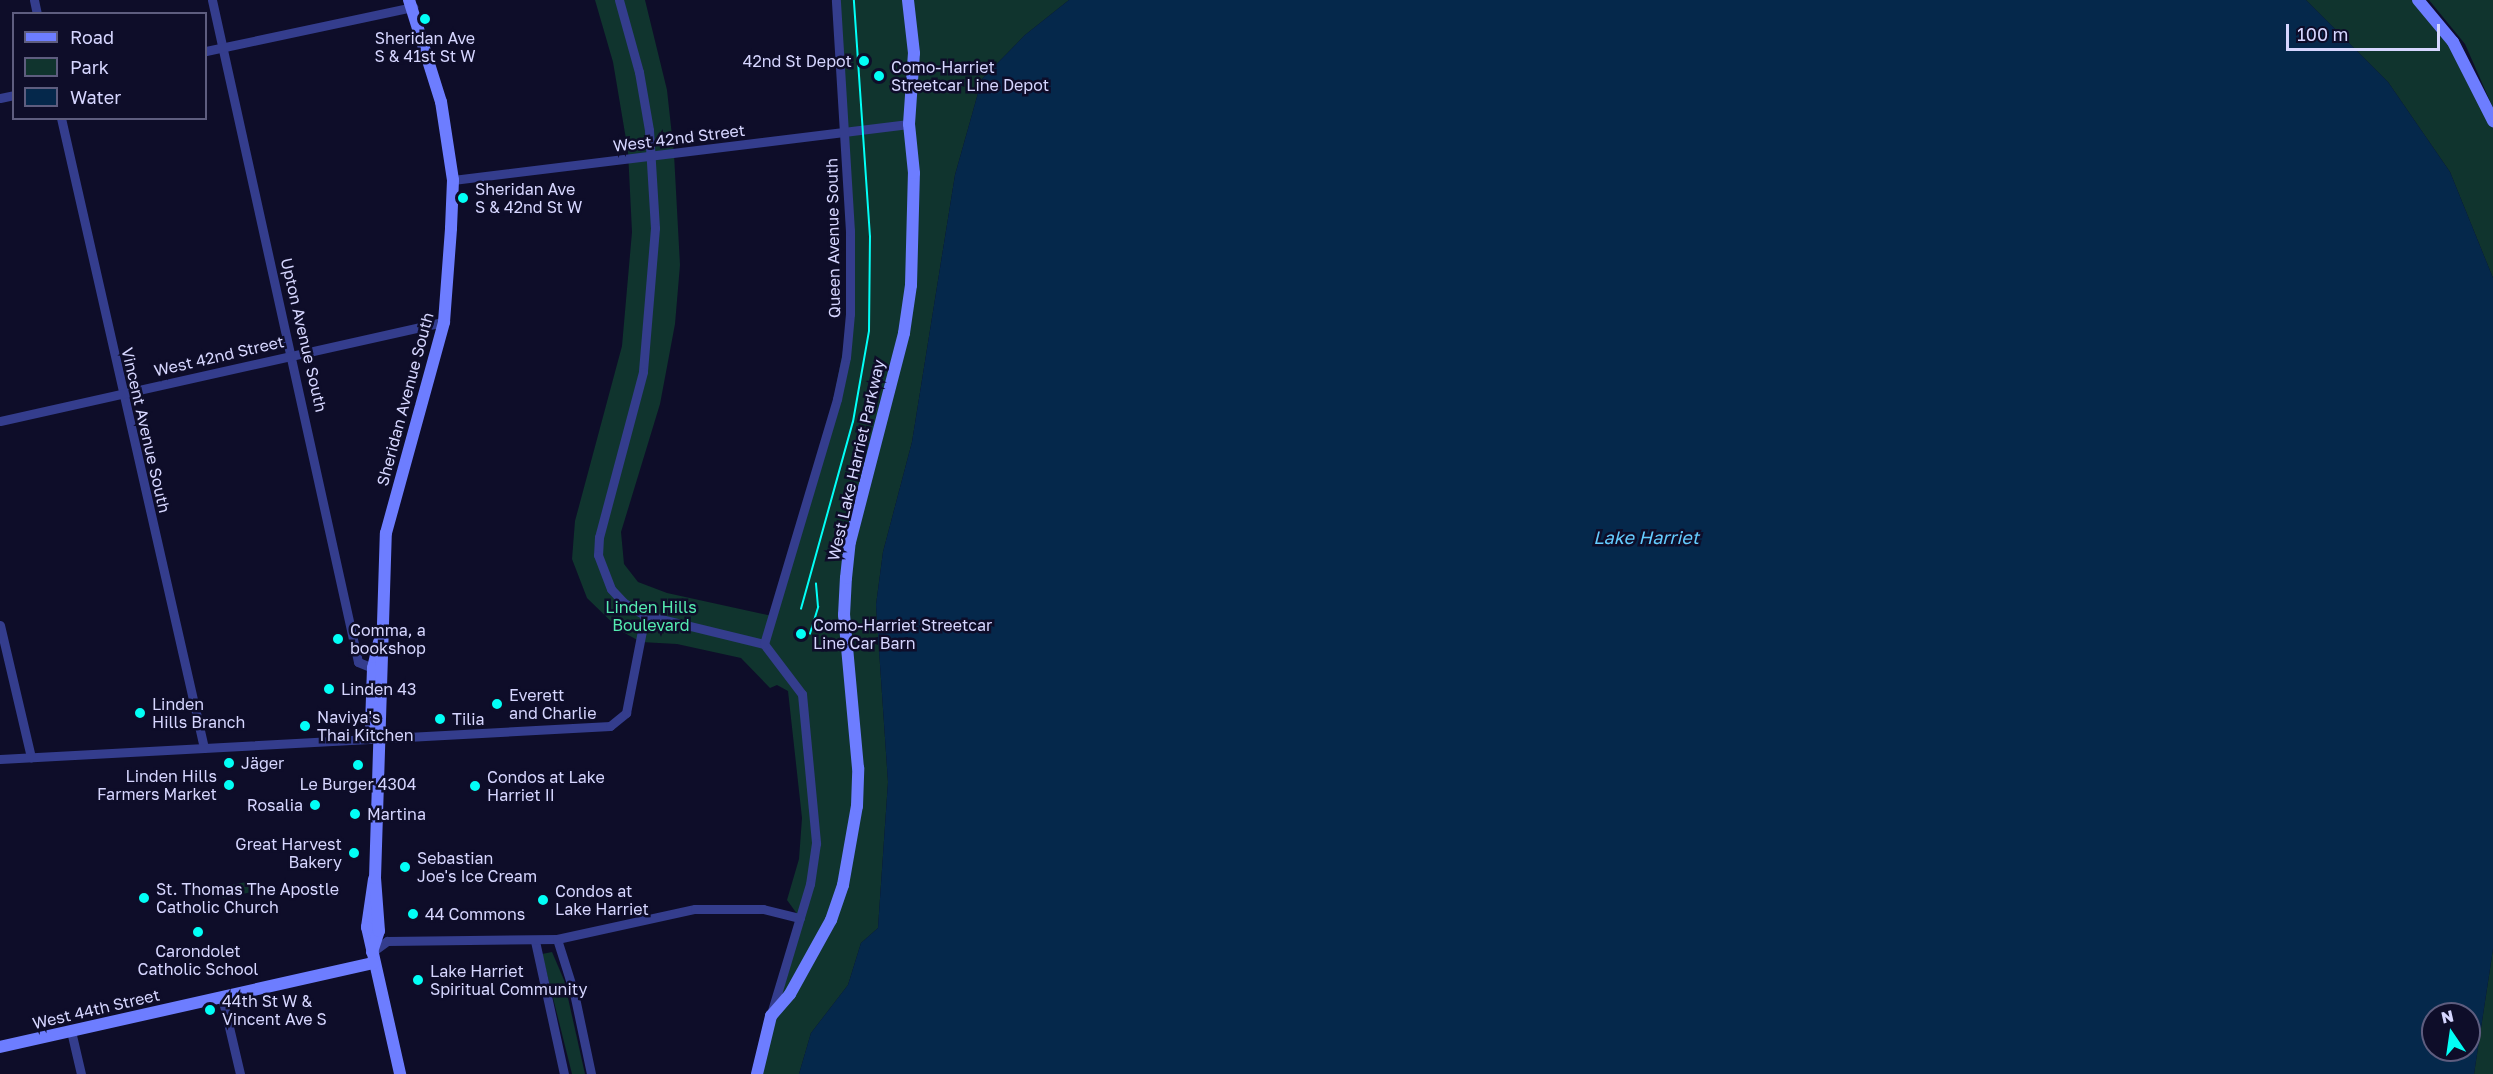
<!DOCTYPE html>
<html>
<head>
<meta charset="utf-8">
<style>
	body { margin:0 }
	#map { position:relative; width:2493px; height:1074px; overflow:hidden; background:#0e0d29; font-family:"Golos Text",sans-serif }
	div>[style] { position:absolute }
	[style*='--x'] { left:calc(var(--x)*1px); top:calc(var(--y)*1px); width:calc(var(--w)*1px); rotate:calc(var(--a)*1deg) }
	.green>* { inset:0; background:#10342e }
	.water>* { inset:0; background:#05284b }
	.street>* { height:9px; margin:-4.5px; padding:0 4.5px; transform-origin:4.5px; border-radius:4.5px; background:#343d8d }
	.secondary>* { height:12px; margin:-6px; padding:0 6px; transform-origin:6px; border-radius:6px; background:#6d7dff }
	.tram>* { height:1.5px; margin:-0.75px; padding:0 0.75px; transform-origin:0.75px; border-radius:0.75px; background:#02fff6 }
	.dots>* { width:16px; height:16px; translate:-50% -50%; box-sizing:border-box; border:3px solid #0e0d29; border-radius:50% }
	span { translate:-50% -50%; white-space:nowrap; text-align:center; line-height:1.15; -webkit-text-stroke:5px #0e0d29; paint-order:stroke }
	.poi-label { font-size:16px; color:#d6d6ff }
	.right { translate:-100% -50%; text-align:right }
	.left { translate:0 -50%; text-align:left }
	.street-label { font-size:16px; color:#d6d6ff }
	.park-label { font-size:16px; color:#55ecb1 }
	.water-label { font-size:18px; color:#64ccff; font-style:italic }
	.legend { position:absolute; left:12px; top:12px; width:195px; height:108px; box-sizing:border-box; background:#0e0d29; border:2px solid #5e5d7f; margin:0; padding:8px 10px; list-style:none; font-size:18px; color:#d6d6ff }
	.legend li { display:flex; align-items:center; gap:12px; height:30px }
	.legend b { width:30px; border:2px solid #5e5d7f }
	.north { position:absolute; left:2421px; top:1002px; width:60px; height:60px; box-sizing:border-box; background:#0e0d29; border:2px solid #5e5d7f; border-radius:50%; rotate:347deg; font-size:16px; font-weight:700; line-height:24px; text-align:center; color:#d6d6ff }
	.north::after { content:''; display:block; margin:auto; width:21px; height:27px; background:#02fff6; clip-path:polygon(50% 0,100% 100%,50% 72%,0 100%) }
	.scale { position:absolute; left:2286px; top:24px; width:154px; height:27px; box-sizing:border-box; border:3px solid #d6d6ff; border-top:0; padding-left:8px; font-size:18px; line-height:21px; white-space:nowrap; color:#d6d6ff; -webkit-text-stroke:4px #0e0d29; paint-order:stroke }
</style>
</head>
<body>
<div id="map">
	<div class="green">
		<i style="clip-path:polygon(595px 0,645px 0,667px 90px,674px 154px,680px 265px,675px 324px,660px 404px,621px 532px,624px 564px,638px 582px,667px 593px,772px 616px,826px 439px,850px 314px,836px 0,1069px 0,1025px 35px,982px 79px,955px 175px,912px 442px,883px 552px,876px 605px,888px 782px,878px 928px,861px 943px,848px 985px,811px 1033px,799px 1074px,757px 1074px,800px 918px,787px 900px,799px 859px,802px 818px,788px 691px,777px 685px,770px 688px,741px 658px,677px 644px,641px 642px,621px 631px,587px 598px,572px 559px,575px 521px,622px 346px,632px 232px,628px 151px,613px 62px)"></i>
		<i style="clip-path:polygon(2306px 0,2418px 0,2429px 11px,2493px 121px,2493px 278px,2450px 172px,2388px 82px)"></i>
		<i style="clip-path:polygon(2429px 0,2493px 0,2493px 108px,2465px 44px)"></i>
		<i style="clip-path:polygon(252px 881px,252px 892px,223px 898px,217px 894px,220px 887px)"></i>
		<i style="clip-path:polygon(2493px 949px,2493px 1074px,2474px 1074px)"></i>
		<i style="clip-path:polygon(552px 952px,564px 980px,585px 1074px,572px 1074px,542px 954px)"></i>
	</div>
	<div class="water">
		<i style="clip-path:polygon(evenodd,1069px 0,2306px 0,2388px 82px,2450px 172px,2493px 278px,2493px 949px,2474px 1074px,799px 1074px,811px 1033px,848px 985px,861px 943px,878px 928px,888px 782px,876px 605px,883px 552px,912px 442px,955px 175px,982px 79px,1025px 35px,1069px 0,2433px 1014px,2469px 1014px,2469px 1050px,2433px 1050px,2433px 1014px)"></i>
	</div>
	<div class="street">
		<i style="--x:34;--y:0;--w:14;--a:78"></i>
		<i style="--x:212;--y:0;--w:678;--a:77.56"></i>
		<i style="--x:358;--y:662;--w:16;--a:22"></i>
		<i style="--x:619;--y:0;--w:75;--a:74.5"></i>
		<i style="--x:639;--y:72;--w:59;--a:80.2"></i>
		<i style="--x:649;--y:130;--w:98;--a:86.5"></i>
		<i style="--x:655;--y:228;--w:144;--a:94.8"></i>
		<i style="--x:643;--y:372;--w:171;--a:104.9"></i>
		<i style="--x:599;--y:537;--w:18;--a:93"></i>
		<i style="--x:598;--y:555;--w:36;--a:69"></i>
		<i style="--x:611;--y:589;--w:19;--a:47"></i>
		<i style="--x:624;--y:603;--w:24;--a:30"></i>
		<i style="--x:645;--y:615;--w:122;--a:13.7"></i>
		<i style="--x:764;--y:644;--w:63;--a:52.8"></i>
		<i style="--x:802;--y:694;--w:150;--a:84.6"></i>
		<i style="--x:816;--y:843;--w:41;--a:98.3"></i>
		<i style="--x:810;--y:884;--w:136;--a:106.7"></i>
		<i style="--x:206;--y:51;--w:212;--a:-12"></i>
		<i style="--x:0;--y:98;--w:14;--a:-12"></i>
		<i style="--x:61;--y:118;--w:646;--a:77.21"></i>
		<i style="--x:453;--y:180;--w:459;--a:-7"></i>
		<i style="--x:0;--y:421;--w:455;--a:-12.6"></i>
		<i style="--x:0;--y:625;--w:136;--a:76.8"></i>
		<i style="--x:764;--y:644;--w:256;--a:-73.4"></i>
		<i style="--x:837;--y:399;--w:43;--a:-77.9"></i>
		<i style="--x:846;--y:357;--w:43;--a:-84.7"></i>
		<i style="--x:850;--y:314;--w:83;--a:-90"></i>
		<i style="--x:850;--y:231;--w:231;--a:-93.5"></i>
		<i style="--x:0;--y:759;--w:611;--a:-3.1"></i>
		<i style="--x:610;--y:726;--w:21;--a:-39"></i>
		<i style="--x:626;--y:713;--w:100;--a:-79"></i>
		<i style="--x:557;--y:939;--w:57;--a:72.5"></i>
		<i style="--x:574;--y:993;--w:83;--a:78.1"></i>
		<i style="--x:535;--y:941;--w:136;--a:77.7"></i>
		<i style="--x:372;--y:952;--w:19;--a:-36"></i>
		<i style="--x:387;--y:941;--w:170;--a:-0.7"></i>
		<i style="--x:557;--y:939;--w:141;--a:-12.3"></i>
		<i style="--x:695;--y:909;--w:68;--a:0"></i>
		<i style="--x:763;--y:909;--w:38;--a:14"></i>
		<i style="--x:222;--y:997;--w:79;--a:76.8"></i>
		<i style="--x:71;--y:1031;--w:44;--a:76.9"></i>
	</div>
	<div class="secondary">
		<i style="--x:2418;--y:0;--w:55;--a:50.2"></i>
		<i style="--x:2453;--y:42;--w:89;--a:63.1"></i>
		<i style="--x:379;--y:642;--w:27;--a:103"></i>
		<i style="--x:373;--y:668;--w:56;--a:92"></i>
		<i style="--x:371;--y:724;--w:17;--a:59"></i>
		<i style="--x:374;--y:879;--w:49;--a:98.3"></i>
		<i style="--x:367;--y:927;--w:151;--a:77.3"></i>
		<i style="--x:372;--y:952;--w:22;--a:-72"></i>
		<i style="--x:379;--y:931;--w:53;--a:-94.3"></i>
		<i style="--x:375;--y:878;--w:345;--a:-88.2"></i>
		<i style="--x:386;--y:533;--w:219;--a:-74.6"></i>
		<i style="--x:444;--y:322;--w:94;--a:-85.7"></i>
		<i style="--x:451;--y:228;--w:48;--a:-87.6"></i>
		<i style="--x:453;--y:180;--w:79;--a:-98.7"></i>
		<i style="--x:441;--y:102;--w:107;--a:-107.4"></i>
		<i style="--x:0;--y:1047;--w:383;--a:-12.7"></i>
		<i style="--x:757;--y:1074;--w:60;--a:-76.4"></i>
		<i style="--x:771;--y:1016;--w:29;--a:-49"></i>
		<i style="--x:790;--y:994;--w:85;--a:-61"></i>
		<i style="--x:831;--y:920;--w:37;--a:-71"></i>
		<i style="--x:843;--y:885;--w:80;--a:-80"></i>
		<i style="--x:857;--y:806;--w:38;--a:-88"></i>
		<i style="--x:858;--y:768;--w:154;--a:-95.2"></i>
		<i style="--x:844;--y:615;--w:37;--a:-87"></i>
		<i style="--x:846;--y:578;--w:36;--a:-84"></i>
		<i style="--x:850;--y:542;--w:216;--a:-75.5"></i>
		<i style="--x:904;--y:333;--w:49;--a:-81.7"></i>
		<i style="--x:911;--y:285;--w:112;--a:-88.5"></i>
		<i style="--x:914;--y:173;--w:49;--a:-95.8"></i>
		<i style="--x:909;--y:124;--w:71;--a:-86"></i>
		<i style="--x:914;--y:53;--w:53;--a:-96.5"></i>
	</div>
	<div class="tram">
		<i style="--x:801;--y:609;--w:194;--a:-74.5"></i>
		<i style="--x:853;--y:422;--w:92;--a:-80"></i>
		<i style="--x:869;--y:331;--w:94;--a:-89.4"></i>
		<i style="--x:870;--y:237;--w:238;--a:-93.9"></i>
		<i style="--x:810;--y:634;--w:28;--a:-73"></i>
		<i style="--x:818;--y:607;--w:23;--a:-95"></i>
	</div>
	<div class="dots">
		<i style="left:425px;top:19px;background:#02fff6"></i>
		<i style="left:864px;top:61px;background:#02fff6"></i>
		<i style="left:879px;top:76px;background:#02fff6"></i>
		<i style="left:463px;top:198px;background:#02fff6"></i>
		<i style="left:801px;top:634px;background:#02fff6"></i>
		<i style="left:338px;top:639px;background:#02fff6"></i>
		<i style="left:329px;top:689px;background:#02fff6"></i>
		<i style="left:497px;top:704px;background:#02fff6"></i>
		<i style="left:140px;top:713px;background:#02fff6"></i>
		<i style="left:440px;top:719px;background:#02fff6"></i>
		<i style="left:305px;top:726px;background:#02fff6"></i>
		<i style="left:229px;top:763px;background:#02fff6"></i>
		<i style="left:358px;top:765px;background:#02fff6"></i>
		<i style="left:229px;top:785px;background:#02fff6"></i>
		<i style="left:475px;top:786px;background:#02fff6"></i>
		<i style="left:315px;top:805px;background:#02fff6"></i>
		<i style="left:355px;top:814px;background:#02fff6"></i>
		<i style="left:354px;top:853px;background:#02fff6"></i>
		<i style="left:405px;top:867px;background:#02fff6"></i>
		<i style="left:144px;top:898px;background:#02fff6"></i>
		<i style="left:543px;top:900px;background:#02fff6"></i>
		<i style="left:413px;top:914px;background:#02fff6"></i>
		<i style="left:198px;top:932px;background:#02fff6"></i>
		<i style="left:418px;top:980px;background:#02fff6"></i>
		<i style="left:210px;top:1010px;background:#02fff6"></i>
	</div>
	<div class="poi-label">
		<span style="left:425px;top:47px">Sheridan Ave<br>S &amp; 41st St W</span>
		<span class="right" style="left:852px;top:61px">42nd St Depot</span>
		<span class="left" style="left:891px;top:76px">Como-Harriet<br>Streetcar Line Depot</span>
		<span class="left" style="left:475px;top:198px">Sheridan Ave<br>S &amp; 42nd St W</span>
		<span class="left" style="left:813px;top:634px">Como-Harriet Streetcar<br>Line Car Barn</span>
		<span class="left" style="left:350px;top:639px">Comma, a<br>bookshop</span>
		<span class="left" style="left:341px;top:689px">Linden 43</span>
		<span class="left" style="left:509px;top:704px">Everett<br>and Charlie</span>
		<span class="left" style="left:152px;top:713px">Linden<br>Hills Branch</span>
		<span class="left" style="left:317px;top:726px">Naviya's<br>Thai Kitchen</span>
		<span class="left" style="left:452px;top:719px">Tilia</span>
		<span class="left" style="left:241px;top:763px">Jäger</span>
		<span class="right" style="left:217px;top:785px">Linden Hills<br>Farmers Market</span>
		<span class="left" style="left:487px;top:786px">Condos at Lake<br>Harriet II</span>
		<span style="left:358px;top:784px">Le Burger 4304</span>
		<span class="right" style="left:303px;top:805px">Rosalia</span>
		<span class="left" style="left:367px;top:814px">Martina</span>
		<span class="right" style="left:342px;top:853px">Great Harvest<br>Bakery</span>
		<span class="left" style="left:417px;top:867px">Sebastian<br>Joe's Ice Cream</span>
		<span class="left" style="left:156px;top:898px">St. Thomas The Apostle<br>Catholic Church</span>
		<span class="left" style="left:555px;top:900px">Condos at<br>Lake Harriet</span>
		<span class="left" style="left:425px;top:914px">44 Commons</span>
		<span style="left:198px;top:960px">Carondolet<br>Catholic School</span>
		<span class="left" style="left:430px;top:980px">Lake Harriet<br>Spiritual Community</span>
		<span class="left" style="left:222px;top:1010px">44th St W &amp;<br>Vincent Ave S</span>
	</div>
	<div class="street-label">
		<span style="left:679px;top:138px;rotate:-7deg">West 42nd Street</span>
		<span style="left:833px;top:238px;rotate:-91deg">Queen Avenue South</span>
		<span style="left:304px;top:335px;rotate:77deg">Upton Avenue South</span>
		<span style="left:219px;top:356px;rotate:-13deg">West 42nd Street</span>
		<span style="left:405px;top:399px;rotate:-75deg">Sheridan Avenue South</span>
		<span style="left:146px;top:430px;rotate:77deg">Vincent Avenue South</span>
		<span style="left:856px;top:460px;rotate:-77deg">West Lake Harriet Parkway</span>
		<span style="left:96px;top:1009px;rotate:-13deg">West 44th Street</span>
	</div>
	<div class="park-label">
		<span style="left:651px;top:616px">Linden Hills<br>Boulevard</span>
	</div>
	<div class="water-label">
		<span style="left:1646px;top:537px">Lake Harriet</span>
	</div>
	<ul class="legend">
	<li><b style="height:8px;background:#6d7dff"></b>Road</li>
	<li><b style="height:16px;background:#10342e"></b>Park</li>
	<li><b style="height:16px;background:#05284b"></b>Water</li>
	</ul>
	<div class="north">N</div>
	<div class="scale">100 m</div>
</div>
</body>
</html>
